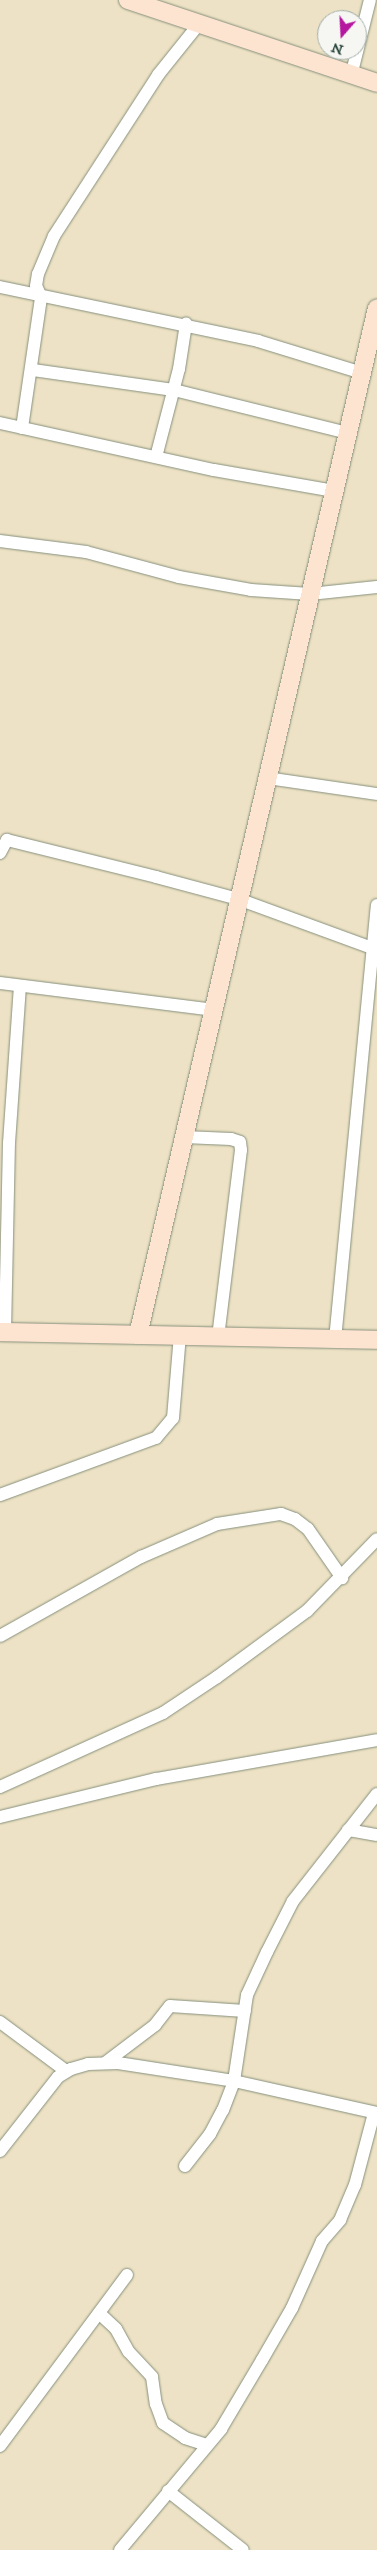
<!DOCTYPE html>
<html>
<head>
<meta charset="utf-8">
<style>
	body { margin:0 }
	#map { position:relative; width:377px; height:2550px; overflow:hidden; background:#ede2c5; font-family:"IM FELL DW Pica",serif }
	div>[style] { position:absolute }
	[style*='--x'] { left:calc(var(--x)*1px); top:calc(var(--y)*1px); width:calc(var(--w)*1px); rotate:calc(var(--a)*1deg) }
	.roads { filter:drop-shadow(0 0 1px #86907c) drop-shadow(0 0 1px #86907c) }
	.street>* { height:12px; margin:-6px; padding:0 6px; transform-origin:6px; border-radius:6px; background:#fff }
	.secondary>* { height:18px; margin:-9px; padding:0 9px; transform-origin:9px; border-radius:9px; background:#fde4d1 }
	span { translate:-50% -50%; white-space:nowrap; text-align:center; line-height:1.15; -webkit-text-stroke:4px #f6f6f2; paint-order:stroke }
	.north { position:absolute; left:317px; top:10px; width:50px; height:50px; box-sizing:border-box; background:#f6f6f2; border:1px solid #a0aca6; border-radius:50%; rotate:199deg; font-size:14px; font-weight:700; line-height:20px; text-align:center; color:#1f3d34 }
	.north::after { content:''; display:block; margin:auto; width:18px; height:22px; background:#b5179e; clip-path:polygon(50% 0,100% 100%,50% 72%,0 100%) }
</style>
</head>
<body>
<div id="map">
	<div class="roads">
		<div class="street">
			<i style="--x:351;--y:76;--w:78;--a:-76"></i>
			<i style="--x:0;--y:287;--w:264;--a:11.8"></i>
			<i style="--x:258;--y:341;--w:109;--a:17.1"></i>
			<i style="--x:33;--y:370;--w:142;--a:8.1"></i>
			<i style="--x:174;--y:390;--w:179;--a:13.9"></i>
			<i style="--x:0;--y:423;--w:219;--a:12.4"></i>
			<i style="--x:214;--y:470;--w:122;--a:9.9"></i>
			<i style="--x:22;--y:428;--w:132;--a:-81.7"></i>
			<i style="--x:41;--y:297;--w:12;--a:-114"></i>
			<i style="--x:36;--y:286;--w:12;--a:-81"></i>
			<i style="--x:38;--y:274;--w:41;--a:-67.2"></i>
			<i style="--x:54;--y:236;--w:192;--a:-57.1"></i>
			<i style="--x:158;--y:75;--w:65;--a:-51.2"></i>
			<i style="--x:156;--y:457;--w:91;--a:-75.4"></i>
			<i style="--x:179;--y:369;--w:46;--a:-81.2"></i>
			<i style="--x:0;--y:541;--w:87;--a:7.3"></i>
			<i style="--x:86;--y:552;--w:96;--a:15"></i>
			<i style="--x:179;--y:577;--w:73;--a:10.2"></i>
			<i style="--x:251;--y:590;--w:59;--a:3.9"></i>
			<i style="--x:310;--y:594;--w:67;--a:-6"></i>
			<i style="--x:267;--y:778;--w:111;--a:8.3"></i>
			<i style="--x:0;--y:853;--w:15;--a:-62"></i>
			<i style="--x:7;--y:840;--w:154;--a:13.9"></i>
			<i style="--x:156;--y:877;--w:85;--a:15"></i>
			<i style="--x:238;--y:899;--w:148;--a:20.1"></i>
			<i style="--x:0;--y:983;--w:216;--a:7.2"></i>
			<i style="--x:184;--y:1137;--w:47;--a:2.4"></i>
			<i style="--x:231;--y:1139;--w:9;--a:18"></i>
			<i style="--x:240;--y:1142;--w:8;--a:83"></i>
			<i style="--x:241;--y:1150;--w:188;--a:97"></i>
			<i style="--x:5;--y:1332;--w:189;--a:-88.8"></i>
			<i style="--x:9;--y:1143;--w:157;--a:-86"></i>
			<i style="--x:335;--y:1340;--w:437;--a:-84.5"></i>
			<i style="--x:0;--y:1495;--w:166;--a:-20.1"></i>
			<i style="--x:156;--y:1438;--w:26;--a:-50"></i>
			<i style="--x:173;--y:1418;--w:83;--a:-85.2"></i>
			<i style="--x:0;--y:1636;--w:162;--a:-29.3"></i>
			<i style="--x:141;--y:1557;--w:83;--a:-23.5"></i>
			<i style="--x:217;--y:1524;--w:65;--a:-8.9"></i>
			<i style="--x:281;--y:1514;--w:15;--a:20"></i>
			<i style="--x:295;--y:1519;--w:16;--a:38"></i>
			<i style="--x:308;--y:1529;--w:60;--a:55.2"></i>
			<i style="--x:0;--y:1787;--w:179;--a:-24.4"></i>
			<i style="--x:163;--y:1713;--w:65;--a:-33.7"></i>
			<i style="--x:217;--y:1677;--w:112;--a:-36.3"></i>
			<i style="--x:307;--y:1611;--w:100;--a:-45.8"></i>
			<i style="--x:0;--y:1817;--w:161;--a:-13.7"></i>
			<i style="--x:156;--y:1779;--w:224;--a:-10"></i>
			<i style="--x:348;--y:1830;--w:29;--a:10"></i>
			<i style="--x:0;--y:2022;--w:82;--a:36.6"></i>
			<i style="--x:105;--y:2063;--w:63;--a:-37.2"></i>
			<i style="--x:155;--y:2025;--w:24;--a:-52"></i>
			<i style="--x:170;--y:2006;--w:75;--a:3.8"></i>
			<i style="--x:0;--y:2151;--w:94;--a:-51.9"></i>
			<i style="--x:58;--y:2077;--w:15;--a:-32"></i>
			<i style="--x:71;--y:2069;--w:18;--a:-16"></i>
			<i style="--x:88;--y:2064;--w:30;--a:-2"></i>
			<i style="--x:118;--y:2063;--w:117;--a:8.8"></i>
			<i style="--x:234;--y:2081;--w:147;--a:12.6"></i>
			<i style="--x:185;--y:2166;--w:41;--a:-52"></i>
			<i style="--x:210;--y:2134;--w:27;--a:-62"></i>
			<i style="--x:223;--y:2110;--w:31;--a:-69"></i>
			<i style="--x:234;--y:2081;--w:87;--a:-81.4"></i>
			<i style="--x:247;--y:1995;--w:47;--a:-65.1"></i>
			<i style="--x:267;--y:1952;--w:57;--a:-63"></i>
			<i style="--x:293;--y:1901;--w:136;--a:-51.9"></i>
			<i style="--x:99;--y:2313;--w:23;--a:43"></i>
			<i style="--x:116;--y:2329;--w:26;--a:61"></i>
			<i style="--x:129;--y:2352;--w:34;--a:47"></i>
			<i style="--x:152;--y:2377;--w:27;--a:82"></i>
			<i style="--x:156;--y:2404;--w:20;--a:70"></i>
			<i style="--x:163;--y:2423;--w:27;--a:34"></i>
			<i style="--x:185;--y:2438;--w:22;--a:18"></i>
			<i style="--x:0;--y:2446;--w:213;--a:-53.4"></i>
			<i style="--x:168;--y:2491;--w:95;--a:38.2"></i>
			<i style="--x:120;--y:2550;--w:158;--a:-50.1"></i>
			<i style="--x:221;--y:2429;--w:80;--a:-59.3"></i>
			<i style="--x:262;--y:2360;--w:60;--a:-60"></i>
			<i style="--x:292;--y:2308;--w:73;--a:-65.9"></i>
			<i style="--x:322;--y:2241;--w:28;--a:-49"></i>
			<i style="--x:340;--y:2220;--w:38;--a:-67"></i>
			<i style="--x:355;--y:2185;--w:74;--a:-75.2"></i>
		</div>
		<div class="secondary">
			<i style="--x:128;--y:0;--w:262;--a:18.4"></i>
			<i style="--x:0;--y:1332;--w:377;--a:1.2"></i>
			<i style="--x:138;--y:1335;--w:1054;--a:-76.9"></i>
		</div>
	</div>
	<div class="north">N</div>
</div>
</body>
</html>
